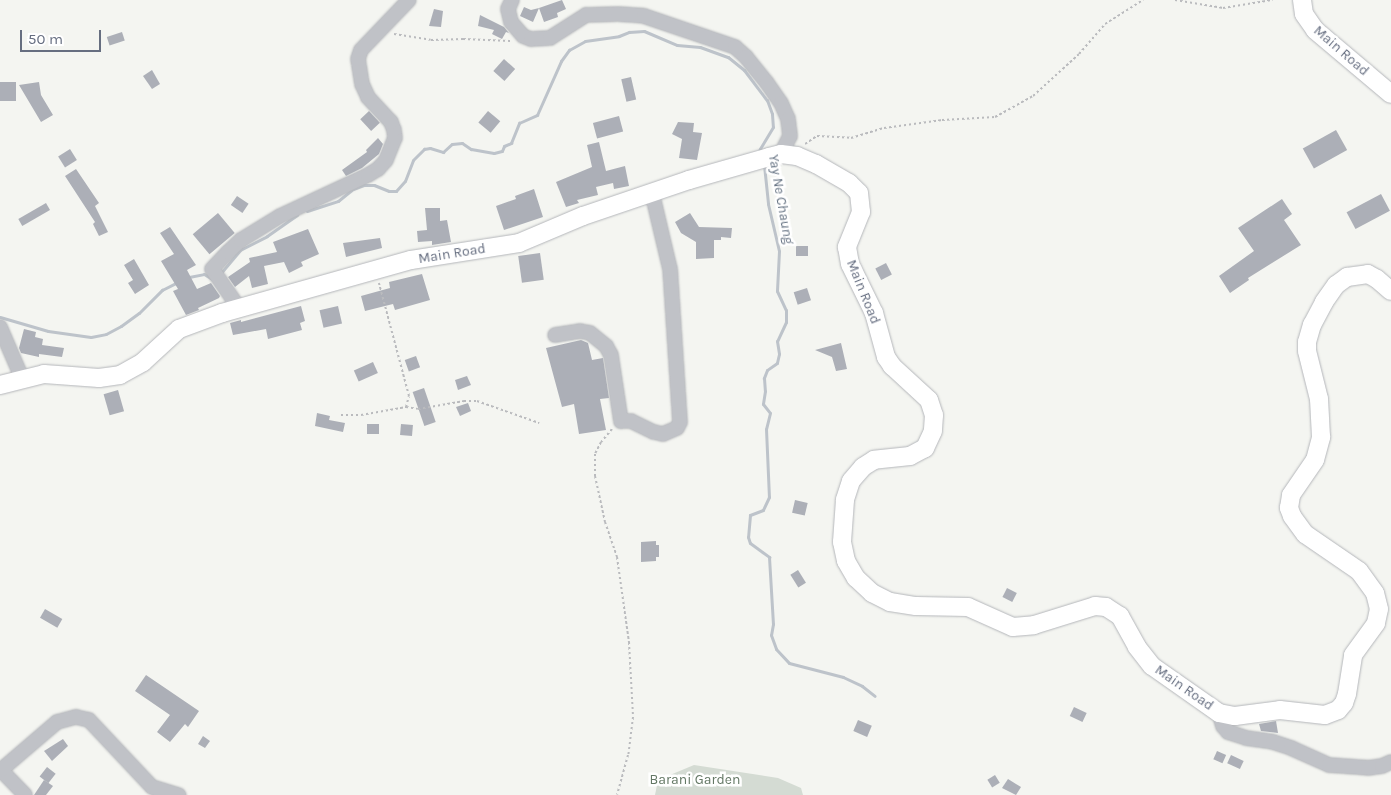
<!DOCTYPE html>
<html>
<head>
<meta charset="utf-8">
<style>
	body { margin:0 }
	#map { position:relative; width:1391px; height:795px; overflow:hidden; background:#f4f5f1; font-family:Karla,sans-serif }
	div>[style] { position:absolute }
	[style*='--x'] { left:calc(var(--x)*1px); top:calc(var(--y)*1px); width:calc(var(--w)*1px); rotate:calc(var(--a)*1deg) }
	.green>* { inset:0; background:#d4dbd3 }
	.stream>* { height:3px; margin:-1.5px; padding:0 1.5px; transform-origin:1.5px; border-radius:1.5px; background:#bdc3ca }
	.building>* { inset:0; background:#acafb7; transform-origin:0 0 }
	.path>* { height:2px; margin-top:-1px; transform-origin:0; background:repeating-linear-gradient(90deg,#babbbe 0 2.5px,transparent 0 5px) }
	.roads { filter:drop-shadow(0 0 1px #b4b6ba) drop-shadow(0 0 1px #b4b6ba) }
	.minor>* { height:14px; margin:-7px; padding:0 7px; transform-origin:7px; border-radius:7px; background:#c0c2c7 }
	.major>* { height:18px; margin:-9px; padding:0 9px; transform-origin:9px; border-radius:9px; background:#fff }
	span { translate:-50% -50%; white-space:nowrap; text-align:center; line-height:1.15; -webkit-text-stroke:5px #fff; paint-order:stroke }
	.street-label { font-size:14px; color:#666e80 }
	.park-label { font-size:14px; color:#647865 }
	.water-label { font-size:15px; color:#677484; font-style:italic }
	.scale { position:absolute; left:20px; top:30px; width:81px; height:22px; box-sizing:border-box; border:2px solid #666e80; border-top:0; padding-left:6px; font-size:15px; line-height:18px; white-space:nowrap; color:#666e80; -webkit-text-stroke:4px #fff; paint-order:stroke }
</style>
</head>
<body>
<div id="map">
	<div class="green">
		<i style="clip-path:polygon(694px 765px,778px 778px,801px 788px,803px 795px,655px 795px,658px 780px)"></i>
	</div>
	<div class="stream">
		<i style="--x:764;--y:165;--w:39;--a:84"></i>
		<i style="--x:768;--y:204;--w:48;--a:76.8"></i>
		<i style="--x:779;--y:251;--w:40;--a:92.9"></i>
		<i style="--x:777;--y:291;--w:21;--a:65"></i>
		<i style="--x:786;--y:310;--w:12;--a:90"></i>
		<i style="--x:786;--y:322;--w:21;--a:115"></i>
		<i style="--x:777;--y:341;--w:13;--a:81"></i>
		<i style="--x:779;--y:354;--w:9;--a:103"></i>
		<i style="--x:777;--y:363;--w:12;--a:145"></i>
		<i style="--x:767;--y:370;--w:9;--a:111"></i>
		<i style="--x:764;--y:378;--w:13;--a:86"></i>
		<i style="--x:765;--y:391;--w:13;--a:99"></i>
		<i style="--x:763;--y:404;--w:11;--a:52"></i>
		<i style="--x:770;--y:413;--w:16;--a:104"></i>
		<i style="--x:766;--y:429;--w:68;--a:87.5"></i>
		<i style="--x:769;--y:497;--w:14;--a:115"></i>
		<i style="--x:763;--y:510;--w:14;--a:159"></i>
		<i style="--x:750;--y:515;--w:22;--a:95"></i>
		<i style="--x:748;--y:537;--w:6;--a:72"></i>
		<i style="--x:750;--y:543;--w:24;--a:36"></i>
		<i style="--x:769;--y:557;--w:67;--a:86.6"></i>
		<i style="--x:773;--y:624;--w:11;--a:100"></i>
		<i style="--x:771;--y:635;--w:15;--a:70"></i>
		<i style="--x:776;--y:649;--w:19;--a:47"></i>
		<i style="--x:789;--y:663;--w:56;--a:14.5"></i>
		<i style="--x:843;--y:677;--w:21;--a:25"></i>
		<i style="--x:862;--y:686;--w:16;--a:38"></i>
		<i style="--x:307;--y:211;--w:33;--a:-18"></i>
		<i style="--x:338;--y:201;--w:19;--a:-39"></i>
		<i style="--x:353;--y:189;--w:12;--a:-20"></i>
		<i style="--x:364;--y:185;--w:10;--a:0"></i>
		<i style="--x:374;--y:185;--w:16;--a:22"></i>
		<i style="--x:389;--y:191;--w:7;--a:0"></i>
		<i style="--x:396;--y:191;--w:13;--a:-48"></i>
		<i style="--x:405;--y:181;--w:22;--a:-69"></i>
		<i style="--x:413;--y:160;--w:16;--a:-45"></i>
		<i style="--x:424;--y:149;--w:6;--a:-9"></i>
		<i style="--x:430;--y:148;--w:14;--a:17"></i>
		<i style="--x:443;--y:152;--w:12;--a:-42"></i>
		<i style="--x:452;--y:144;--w:10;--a:-6"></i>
		<i style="--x:462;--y:143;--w:11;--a:34"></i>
		<i style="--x:471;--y:149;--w:23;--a:10"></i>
		<i style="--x:494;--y:153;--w:8;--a:-14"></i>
		<i style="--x:502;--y:151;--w:5;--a:-68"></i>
		<i style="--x:504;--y:146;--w:8;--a:-23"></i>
		<i style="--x:511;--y:143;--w:22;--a:-68"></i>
		<i style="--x:519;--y:123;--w:20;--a:-24"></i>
		<i style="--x:537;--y:115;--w:59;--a:-66"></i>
		<i style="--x:561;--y:61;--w:14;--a:-54"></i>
		<i style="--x:569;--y:50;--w:18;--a:-29"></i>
		<i style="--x:585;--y:41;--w:34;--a:-8"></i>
		<i style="--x:619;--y:36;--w:11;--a:-22"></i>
		<i style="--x:629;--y:32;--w:15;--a:-4"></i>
		<i style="--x:644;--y:31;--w:36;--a:23"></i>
		<i style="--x:677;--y:45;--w:23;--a:5"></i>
		<i style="--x:700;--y:47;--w:30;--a:20"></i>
		<i style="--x:728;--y:57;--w:21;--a:39"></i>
		<i style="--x:744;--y:70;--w:38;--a:53"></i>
		<i style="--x:767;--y:100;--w:15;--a:70"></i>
		<i style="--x:772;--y:114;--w:13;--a:86"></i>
		<i style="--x:773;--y:127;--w:26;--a:121"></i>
		<i style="--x:760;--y:149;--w:6;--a:81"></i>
		<i style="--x:220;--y:274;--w:31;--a:-50"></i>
		<i style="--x:240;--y:250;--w:30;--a:-27"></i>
		<i style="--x:267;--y:236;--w:37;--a:-35"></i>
		<i style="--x:189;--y:277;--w:15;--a:-11"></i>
		<i style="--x:204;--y:274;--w:9;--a:32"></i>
		<i style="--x:0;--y:317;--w:50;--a:16.3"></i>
		<i style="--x:48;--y:331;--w:43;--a:7.9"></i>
		<i style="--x:91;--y:337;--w:15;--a:-11"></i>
		<i style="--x:106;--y:334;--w:17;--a:-28"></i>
		<i style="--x:121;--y:326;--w:22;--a:-36"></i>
		<i style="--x:139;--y:313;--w:33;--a:-45"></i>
		<i style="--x:162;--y:290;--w:18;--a:-27"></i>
	</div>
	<div class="building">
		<i style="clip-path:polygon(562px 0,566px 9px,557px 13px,558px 17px,544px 22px,539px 8px)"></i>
		<i style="clip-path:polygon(524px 7px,531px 10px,539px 8px,533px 22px,520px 16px)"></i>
		<i style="clip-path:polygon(434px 9px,443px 11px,441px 27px,429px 26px)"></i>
		<i style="clip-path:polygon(480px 15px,504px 27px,509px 33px,506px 32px,502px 39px,492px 34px,494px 30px,478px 26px)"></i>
		<i style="left:122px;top:32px;width:9px;height:16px;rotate:72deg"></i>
		<i style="left:504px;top:59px;width:15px;height:16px;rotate:42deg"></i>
		<i style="clip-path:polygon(152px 70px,160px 84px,152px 89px,143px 76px)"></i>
		<i style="left:631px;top:77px;width:23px;height:10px;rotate:77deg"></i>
		<i style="left:16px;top:82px;width:19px;height:16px;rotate:90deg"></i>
		<i style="clip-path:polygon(39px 82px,41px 95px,53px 115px,41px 122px,19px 85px)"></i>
		<i style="left:369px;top:111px;width:16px;height:12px;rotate:47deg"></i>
		<i style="left:488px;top:111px;width:16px;height:15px;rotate:40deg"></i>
		<i style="left:619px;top:116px;width:16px;height:27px;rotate:75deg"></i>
		<i style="clip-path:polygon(678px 122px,694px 123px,693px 132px,702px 133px,697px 160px,679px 158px,682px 139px,672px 134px)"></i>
		<i style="left:1336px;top:130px;width:23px;height:38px;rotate:61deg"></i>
		<i style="clip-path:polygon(378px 138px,383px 144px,379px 154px,362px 168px,346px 176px,342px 170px,367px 152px,366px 150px)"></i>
		<i style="clip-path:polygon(599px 142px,606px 171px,625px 166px,629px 186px,614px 189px,613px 183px,596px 187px,598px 195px,577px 200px,579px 203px,566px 207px,556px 182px,592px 167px,587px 145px)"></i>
		<i style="left:70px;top:149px;width:13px;height:14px;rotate:58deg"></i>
		<i style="clip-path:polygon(76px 169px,99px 203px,95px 206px,108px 232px,99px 236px,93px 224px,95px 222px,65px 176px)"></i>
		<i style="clip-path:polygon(534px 189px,543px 217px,504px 230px,496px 206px,516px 199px,515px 196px)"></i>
		<i style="left:1381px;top:194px;width:19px;height:39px;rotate:62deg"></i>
		<i style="left:237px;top:196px;width:14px;height:11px;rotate:34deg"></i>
		<i style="clip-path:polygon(1282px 199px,1292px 214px,1284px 220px,1301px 245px,1248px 278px,1249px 280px,1230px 293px,1219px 276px,1254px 251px,1238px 228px)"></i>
		<i style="left:46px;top:203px;width:8px;height:32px;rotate:60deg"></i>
		<i style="clip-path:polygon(425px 208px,440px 208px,440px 221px,447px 220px,451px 242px,432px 245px,432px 241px,418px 242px,417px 231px,427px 230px)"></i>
		<i style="left:218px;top:213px;width:26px;height:33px;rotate:50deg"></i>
		<i style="clip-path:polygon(690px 213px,699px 227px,732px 228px,731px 238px,721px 237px,721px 240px,714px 240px,714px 258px,696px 259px,696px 242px,681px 233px,675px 222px)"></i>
		<i style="clip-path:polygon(170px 227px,196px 265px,187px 270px,197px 289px,211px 283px,220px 296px,219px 298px,198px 308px,199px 310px,186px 315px,173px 291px,178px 289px,161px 261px,174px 254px,160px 233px)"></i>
		<i style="clip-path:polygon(308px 229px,319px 254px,301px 262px,303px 266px,289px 273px,284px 262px,264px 266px,268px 284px,252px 288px,249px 276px,235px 287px,228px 277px,250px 262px,249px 258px,277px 252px,273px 242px)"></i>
		<i style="clip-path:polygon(380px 238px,382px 248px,346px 257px,343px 243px)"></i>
		<i style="left:796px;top:246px;width:12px;height:10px"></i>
		<i style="left:540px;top:253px;width:27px;height:22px;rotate:82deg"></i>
		<i style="clip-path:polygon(134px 259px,149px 285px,135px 294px,128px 283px,133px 280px,124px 265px)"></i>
		<i style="left:886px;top:263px;width:13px;height:12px;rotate:63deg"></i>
		<i style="clip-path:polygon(422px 274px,430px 300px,395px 310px,393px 304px,365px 311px,361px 296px,390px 288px,389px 282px)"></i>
		<i style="left:807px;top:288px;width:13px;height:14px;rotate:72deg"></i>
		<i style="clip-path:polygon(301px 306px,305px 321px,300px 323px,302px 330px,268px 339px,266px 329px,233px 335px,230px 323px,241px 320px,241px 322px)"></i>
		<i style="left:338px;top:306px;width:18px;height:19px;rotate:77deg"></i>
		<i style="clip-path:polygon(24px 329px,36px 332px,35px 337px,43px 339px,42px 345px,64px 348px,62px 357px,39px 354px,39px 357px,21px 353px,19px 348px)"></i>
		<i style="clip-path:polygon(581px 340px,588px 343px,592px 360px,603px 358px,609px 398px,600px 399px,606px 430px,579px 434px,574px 404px,562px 407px,546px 348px)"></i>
		<i style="clip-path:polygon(841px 343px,847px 369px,836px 371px,832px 357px,815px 350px)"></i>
		<i style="left:416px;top:356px;width:12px;height:12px;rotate:70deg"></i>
		<i style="left:373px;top:362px;width:12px;height:21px;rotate:66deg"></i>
		<i style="clip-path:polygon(467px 376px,471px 385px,458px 390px,455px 380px)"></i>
		<i style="left:424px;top:388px;width:36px;height:12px;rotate:71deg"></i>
		<i style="left:118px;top:390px;width:22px;height:15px;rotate:74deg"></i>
		<i style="clip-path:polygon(468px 403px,471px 411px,460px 416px,456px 407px)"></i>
		<i style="clip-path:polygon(317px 413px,330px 416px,329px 420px,345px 423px,343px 432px,315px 426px)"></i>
		<i style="left:367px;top:424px;width:12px;height:10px"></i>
		<i style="left:401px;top:424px;width:12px;height:11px;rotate:5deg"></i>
		<i style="left:795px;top:500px;width:13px;height:13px;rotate:13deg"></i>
		<i style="clip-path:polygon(656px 541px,656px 545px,659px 545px,659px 557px,656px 557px,656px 561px,641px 562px,641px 542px)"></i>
		<i style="left:798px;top:570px;width:15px;height:9px;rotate:58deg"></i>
		<i style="left:1007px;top:588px;width:11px;height:10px;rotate:27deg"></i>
		<i style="left:45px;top:609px;width:20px;height:10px;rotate:30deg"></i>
		<i style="clip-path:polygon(146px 675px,199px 711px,188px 727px,185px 724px,170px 742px,157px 732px,170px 715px,135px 691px)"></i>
		<i style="left:1074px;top:707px;width:14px;height:10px;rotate:25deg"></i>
		<i style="left:858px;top:720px;width:15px;height:12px;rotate:23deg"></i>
		<i style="clip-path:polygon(1276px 721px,1278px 733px,1261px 731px,1259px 724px)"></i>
		<i style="clip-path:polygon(203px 736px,210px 741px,205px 748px,198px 744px)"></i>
		<i style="clip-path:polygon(63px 739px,68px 746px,52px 761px,44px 751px)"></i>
		<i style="left:1217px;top:751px;width:10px;height:9px;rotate:24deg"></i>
		<i style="left:1231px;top:755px;width:14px;height:9px;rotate:25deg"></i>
		<i style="left:47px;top:767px;width:11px;height:12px;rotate:38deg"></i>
		<i style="left:995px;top:775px;width:9px;height:9px;rotate:58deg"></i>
		<i style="clip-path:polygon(1008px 779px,1021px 787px,1016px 795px,1002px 788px)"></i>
		<i style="clip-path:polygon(44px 780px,53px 786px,46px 795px,34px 795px)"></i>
	</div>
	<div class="path">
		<i style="--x:1175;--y:0;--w:49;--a:9.5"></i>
		<i style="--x:1223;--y:8;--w:50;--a:-9.3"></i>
		<i style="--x:394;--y:34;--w:37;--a:9"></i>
		<i style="--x:431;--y:40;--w:32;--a:-2"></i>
		<i style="--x:463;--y:39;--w:48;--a:2.4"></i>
		<i style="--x:805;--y:144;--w:14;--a:-34"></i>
		<i style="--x:817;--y:136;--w:34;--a:3"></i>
		<i style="--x:851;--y:138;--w:34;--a:-17"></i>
		<i style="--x:884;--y:128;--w:59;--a:-7.9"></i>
		<i style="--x:942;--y:120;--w:53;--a:-3.2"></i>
		<i style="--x:995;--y:117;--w:43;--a:-28.9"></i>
		<i style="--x:1033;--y:96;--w:62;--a:-42.4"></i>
		<i style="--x:1079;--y:54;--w:40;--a:-49"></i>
		<i style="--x:1105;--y:24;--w:45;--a:-32.3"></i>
		<i style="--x:406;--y:407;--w:12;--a:9"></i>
		<i style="--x:418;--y:409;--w:47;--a:-9.9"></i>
		<i style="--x:464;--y:401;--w:13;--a:0"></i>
		<i style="--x:477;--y:401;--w:66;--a:19.5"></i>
		<i style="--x:341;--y:415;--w:20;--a:0"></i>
		<i style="--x:361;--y:415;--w:46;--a:-10.1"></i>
		<i style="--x:406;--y:407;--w:11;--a:-75"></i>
		<i style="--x:409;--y:396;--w:117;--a:-104.9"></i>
		<i style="--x:612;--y:429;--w:17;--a:130"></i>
		<i style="--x:601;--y:442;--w:13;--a:117"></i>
		<i style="--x:595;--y:454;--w:22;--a:90"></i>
		<i style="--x:595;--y:476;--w:47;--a:77.7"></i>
		<i style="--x:605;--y:522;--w:37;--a:71"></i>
		<i style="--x:617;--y:557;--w:86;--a:82"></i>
		<i style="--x:629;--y:642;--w:75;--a:86.9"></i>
		<i style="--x:633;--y:717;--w:38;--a:97"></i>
		<i style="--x:628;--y:755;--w:41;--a:105.4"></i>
	</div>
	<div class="roads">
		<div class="minor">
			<i style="--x:512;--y:0;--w:10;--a:114"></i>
			<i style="--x:508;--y:9;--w:13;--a:77"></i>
			<i style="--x:511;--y:22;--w:18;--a:49"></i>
			<i style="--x:523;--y:36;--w:9;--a:21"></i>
			<i style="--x:531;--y:39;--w:19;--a:-3"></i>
			<i style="--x:550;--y:38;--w:43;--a:-32.6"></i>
			<i style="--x:586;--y:15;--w:32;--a:-2"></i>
			<i style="--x:618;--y:14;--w:26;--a:4"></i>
			<i style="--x:644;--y:16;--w:96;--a:18.8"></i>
			<i style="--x:735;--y:47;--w:15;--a:42"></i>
			<i style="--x:746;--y:57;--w:33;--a:51"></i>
			<i style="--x:767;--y:83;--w:24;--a:55"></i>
			<i style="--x:781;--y:103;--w:17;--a:66"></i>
			<i style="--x:788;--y:119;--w:17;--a:83"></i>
			<i style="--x:790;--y:136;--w:20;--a:117"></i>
			<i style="--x:239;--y:308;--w:47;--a:-124.7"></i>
			<i style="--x:212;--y:269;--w:23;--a:-47"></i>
			<i style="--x:228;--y:252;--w:18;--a:-43"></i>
			<i style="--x:241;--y:240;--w:46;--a:-31.6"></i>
			<i style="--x:280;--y:216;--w:97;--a:-25"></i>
			<i style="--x:368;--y:175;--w:12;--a:-31"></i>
			<i style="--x:378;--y:169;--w:12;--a:-48"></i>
			<i style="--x:386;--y:160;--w:24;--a:-68"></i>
			<i style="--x:395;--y:138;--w:8;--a:-97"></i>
			<i style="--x:394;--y:130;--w:9;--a:-111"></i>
			<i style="--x:391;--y:122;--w:34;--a:-133"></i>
			<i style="--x:368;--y:97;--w:14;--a:-115"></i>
			<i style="--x:362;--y:84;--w:25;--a:-99"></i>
			<i style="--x:358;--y:59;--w:9;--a:-72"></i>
			<i style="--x:361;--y:50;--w:69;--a:-46.2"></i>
			<i style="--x:0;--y:327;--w:56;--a:66.7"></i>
			<i style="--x:555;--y:335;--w:25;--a:-9"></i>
			<i style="--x:580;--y:331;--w:10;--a:11"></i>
			<i style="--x:590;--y:333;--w:21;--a:39"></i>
			<i style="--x:606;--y:346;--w:10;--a:61"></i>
			<i style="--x:611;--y:355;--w:67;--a:81.4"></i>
			<i style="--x:621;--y:421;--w:10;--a:0"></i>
			<i style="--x:631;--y:421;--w:25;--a:26"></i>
			<i style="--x:654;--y:432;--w:9;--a:13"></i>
			<i style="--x:663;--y:434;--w:15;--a:-23"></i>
			<i style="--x:677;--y:428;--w:7;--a:-63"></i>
			<i style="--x:680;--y:422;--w:153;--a:-93.7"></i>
			<i style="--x:670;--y:269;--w:78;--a:-103.3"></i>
			<i style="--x:1219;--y:713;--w:14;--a:73"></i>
			<i style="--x:1223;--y:726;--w:8;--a:50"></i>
			<i style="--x:1228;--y:732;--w:19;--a:18"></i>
			<i style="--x:1246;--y:738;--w:27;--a:8"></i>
			<i style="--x:1273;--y:742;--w:19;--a:18"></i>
			<i style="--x:1291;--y:748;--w:42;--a:24.1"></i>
			<i style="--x:1329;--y:765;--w:39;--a:4"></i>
			<i style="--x:1368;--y:768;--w:14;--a:-8"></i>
			<i style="--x:1382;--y:766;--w:10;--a:-24"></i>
			<i style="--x:0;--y:769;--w:36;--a:46"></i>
			<i style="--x:1;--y:770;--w:74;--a:-40.6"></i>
			<i style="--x:57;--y:722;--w:20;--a:-15"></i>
			<i style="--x:76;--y:717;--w:13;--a:13"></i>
			<i style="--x:89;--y:720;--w:92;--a:46.8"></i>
			<i style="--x:152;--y:787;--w:28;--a:17"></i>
		</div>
		<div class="major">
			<i style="--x:1302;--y:0;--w:14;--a:82"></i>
			<i style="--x:1304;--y:14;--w:19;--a:55"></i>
			<i style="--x:1315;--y:30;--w:99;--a:40.1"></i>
			<i style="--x:0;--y:385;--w:45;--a:-14"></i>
			<i style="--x:44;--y:374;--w:55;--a:4.2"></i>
			<i style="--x:99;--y:378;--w:21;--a:-8"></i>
			<i style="--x:120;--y:375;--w:26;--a:-29"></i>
			<i style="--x:143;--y:362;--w:49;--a:-42.5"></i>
			<i style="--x:179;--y:329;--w:46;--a:-20.4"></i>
			<i style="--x:222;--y:313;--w:196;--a:-15.7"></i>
			<i style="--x:411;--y:260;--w:109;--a:-8.9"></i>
			<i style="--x:519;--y:243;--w:69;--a:-22.9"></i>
			<i style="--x:583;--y:216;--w:112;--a:-18.8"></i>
			<i style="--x:689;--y:180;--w:83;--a:-16"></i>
			<i style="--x:769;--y:157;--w:12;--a:-14"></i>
			<i style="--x:781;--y:154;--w:16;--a:7"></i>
			<i style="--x:797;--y:156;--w:21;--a:23"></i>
			<i style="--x:816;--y:164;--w:38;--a:30"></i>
			<i style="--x:849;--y:183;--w:14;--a:45"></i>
			<i style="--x:859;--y:193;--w:19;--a:84"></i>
			<i style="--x:861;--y:212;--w:38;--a:112"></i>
			<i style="--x:847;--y:247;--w:17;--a:80"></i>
			<i style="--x:850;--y:264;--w:55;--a:63.9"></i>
			<i style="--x:874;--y:313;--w:46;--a:74.7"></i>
			<i style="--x:886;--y:357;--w:11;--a:56"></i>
			<i style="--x:892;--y:366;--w:50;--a:42.6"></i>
			<i style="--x:929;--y:400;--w:16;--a:72"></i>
			<i style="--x:934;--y:415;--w:16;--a:94"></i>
			<i style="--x:933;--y:431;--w:19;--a:115"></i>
			<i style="--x:925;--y:448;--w:17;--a:152"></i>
			<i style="--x:910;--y:456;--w:36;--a:174"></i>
			<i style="--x:874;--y:460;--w:13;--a:148"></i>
			<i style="--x:863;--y:467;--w:18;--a:131"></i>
			<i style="--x:851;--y:481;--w:20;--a:108"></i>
			<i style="--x:845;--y:500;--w:42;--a:94.1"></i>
			<i style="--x:842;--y:542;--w:19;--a:78"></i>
			<i style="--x:846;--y:561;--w:20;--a:60"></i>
			<i style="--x:856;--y:578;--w:22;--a:43"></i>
			<i style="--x:872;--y:593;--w:20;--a:27"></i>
			<i style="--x:890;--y:602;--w:26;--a:9"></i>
			<i style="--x:916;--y:606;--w:52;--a:1.1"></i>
			<i style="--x:968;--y:607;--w:49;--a:24"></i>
			<i style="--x:1013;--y:627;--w:21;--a:-5"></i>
			<i style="--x:1034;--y:625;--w:64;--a:-17.3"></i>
			<i style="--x:1095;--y:606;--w:11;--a:5"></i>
			<i style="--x:1106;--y:607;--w:17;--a:33"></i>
			<i style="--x:1120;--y:616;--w:35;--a:61"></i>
			<i style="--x:1137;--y:647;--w:24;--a:52"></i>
			<i style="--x:1152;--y:666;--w:82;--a:35"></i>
			<i style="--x:1219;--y:713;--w:16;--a:11"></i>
			<i style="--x:1235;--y:716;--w:45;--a:-7.6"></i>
			<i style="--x:1280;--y:710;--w:45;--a:6.3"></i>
			<i style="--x:1325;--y:715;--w:14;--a:-21"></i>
			<i style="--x:1338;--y:710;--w:9;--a:-49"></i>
			<i style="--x:1344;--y:703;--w:9;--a:-72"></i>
			<i style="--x:1347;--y:694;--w:39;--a:-81"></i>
			<i style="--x:1353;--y:655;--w:39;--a:-54"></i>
			<i style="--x:1376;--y:623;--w:14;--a:-78"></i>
			<i style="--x:1379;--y:609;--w:16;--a:-104"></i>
			<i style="--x:1375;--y:593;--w:27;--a:-126"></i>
			<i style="--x:1359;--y:571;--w:65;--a:-145.6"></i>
			<i style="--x:1305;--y:534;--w:22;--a:-126"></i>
			<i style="--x:1292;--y:516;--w:9;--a:-111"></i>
			<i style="--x:1289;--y:508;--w:13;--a:-81"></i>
			<i style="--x:1291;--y:495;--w:42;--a:-55.6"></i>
			<i style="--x:1315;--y:460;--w:24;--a:-75"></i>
			<i style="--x:1321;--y:437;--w:38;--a:-93"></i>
			<i style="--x:1319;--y:399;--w:49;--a:-104"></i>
			<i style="--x:1307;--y:351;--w:9;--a:-90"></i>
			<i style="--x:1307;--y:342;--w:18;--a:-74"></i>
			<i style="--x:1312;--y:325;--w:26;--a:-62"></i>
			<i style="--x:1324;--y:302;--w:21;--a:-55"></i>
			<i style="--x:1336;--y:285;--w:14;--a:-36"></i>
			<i style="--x:1347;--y:277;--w:21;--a:-8"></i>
			<i style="--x:1368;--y:274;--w:10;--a:29"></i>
			<i style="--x:1377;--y:279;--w:18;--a:41"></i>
		</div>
	</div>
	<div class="street-label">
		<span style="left:1341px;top:51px;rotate:41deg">Main Road</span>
		<span style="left:452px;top:254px;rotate:-9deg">Main Road</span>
		<span style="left:863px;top:292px;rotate:68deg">Main Road</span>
		<span style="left:1184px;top:688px;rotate:35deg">Main Road</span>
	</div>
	<div class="park-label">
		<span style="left:695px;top:780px">Barani Garden</span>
	</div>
	<div class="water-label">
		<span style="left:781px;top:199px;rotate:80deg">Yay Ne Chaung</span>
	</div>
	<div class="scale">50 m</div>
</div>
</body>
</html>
